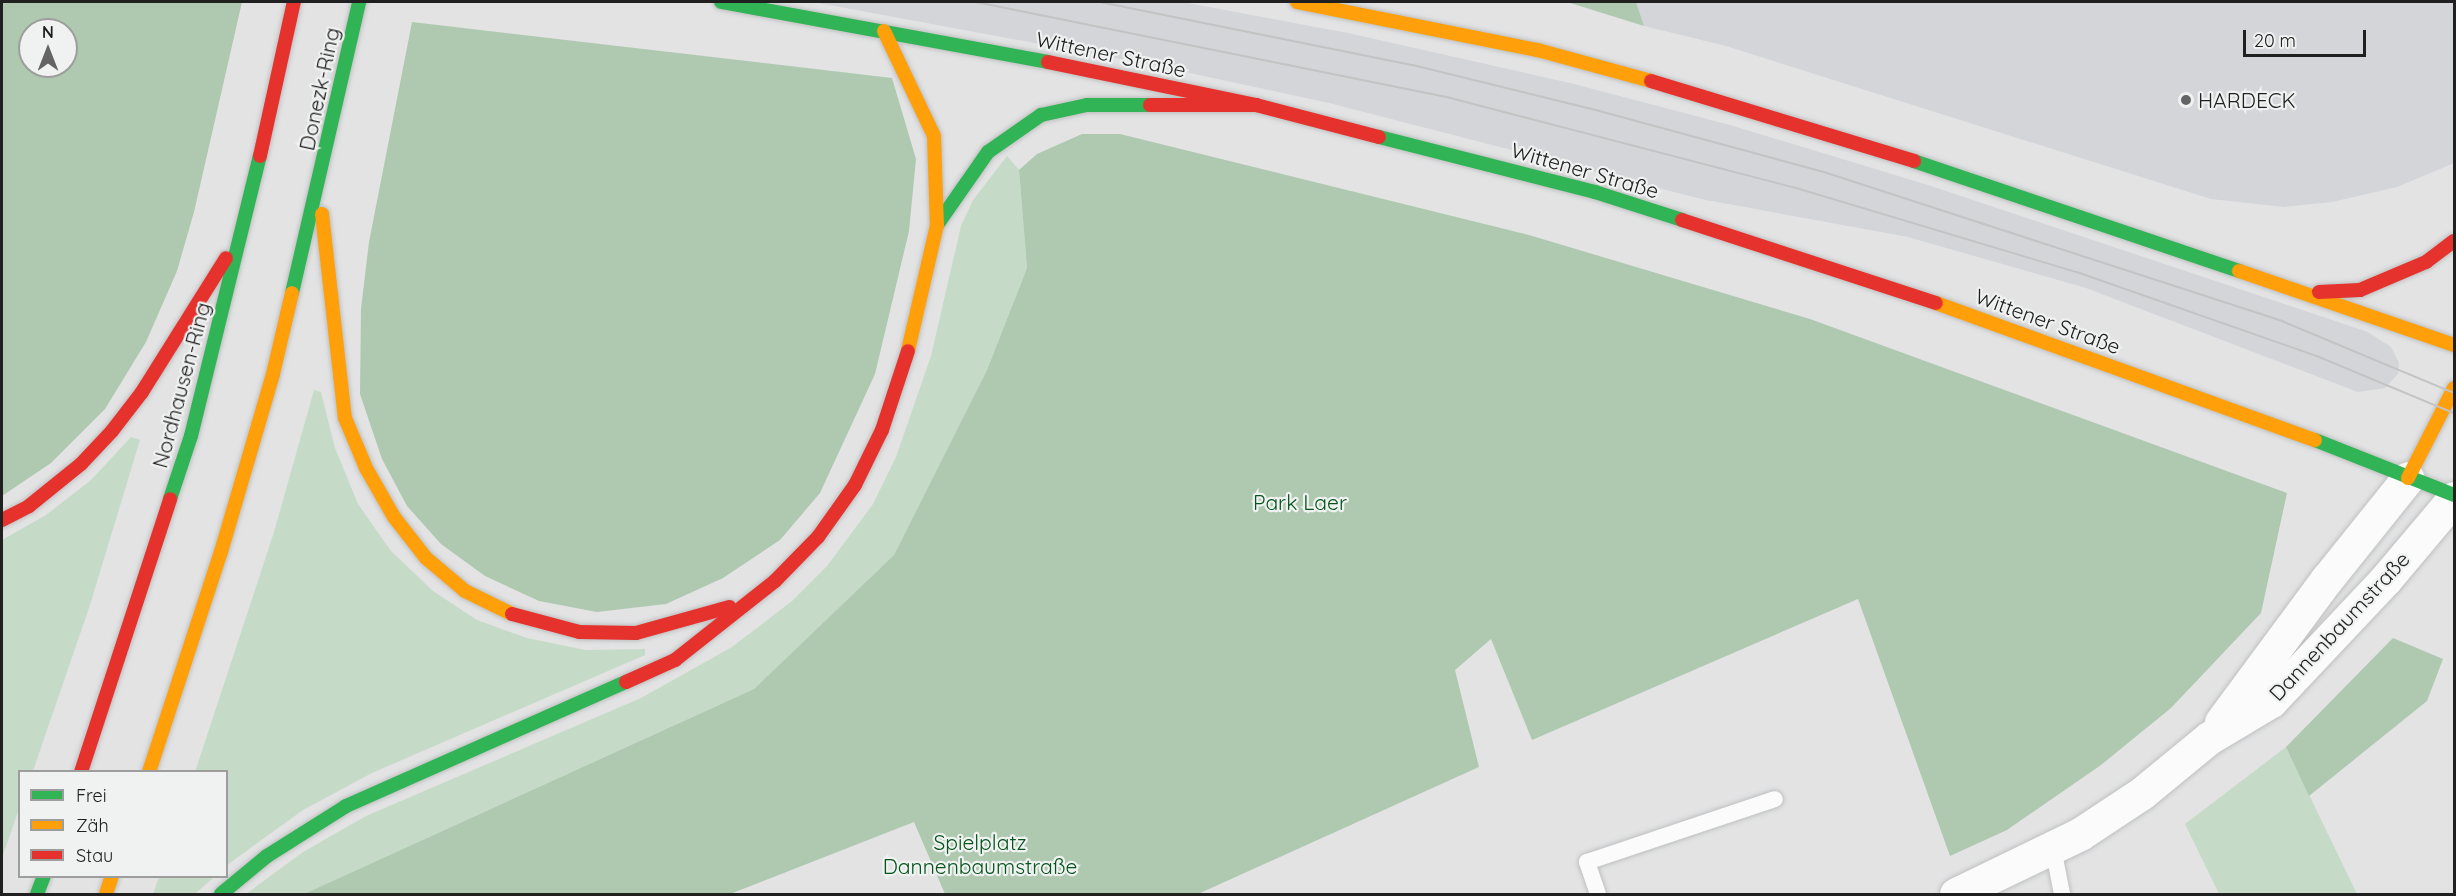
<!DOCTYPE html>
<html>
<head>
<meta charset="utf-8">
<style>
	body { margin:0 }
	#map { position:relative; width:2456px; height:896px; overflow:hidden; background:#e3e3e4; font-family:Quicksand,sans-serif }
	div>[style] { position:absolute }
	[style*='--x'] { left:calc(var(--x)*1px); top:calc(var(--y)*1px); width:calc(var(--w)*1px); rotate:calc(var(--a)*1deg) }
	.built>* { inset:0; background:#d3d5d9 }
	.green>* { inset:0; background:#c5dbc7 }
	.forest>* { inset:0; background:#aec9b0 }
	.roads { filter:drop-shadow(0 0 2px #bfc0c0) drop-shadow(0 0 2px #bfc0c0) }
	.lane>* { height:16px; margin:-8px; padding:0 8px; transform-origin:8px; border-radius:8px; background:#fbfbfb }
	.street>* { height:33px; margin:-16.5px; padding:0 16.5px; transform-origin:16.5px; border-radius:16.5px; background:#fbfbfb }
	.fast>* { height:14px; margin:-7px; padding:0 7px; transform-origin:7px; border-radius:7px; background:#30b455 }
	.slow>* { height:14px; margin:-7px; padding:0 7px; transform-origin:7px; border-radius:7px; background:#ff9f0a }
	.jam>* { height:14px; margin:-7px; padding:0 7px; transform-origin:7px; border-radius:7px; background:#e5322d }
	.tram>* { height:1.5px; margin:-0.75px; padding:0 0.75px; transform-origin:0.75px; border-radius:0.75px; background:#c3c3c3 }
	.dots>* { width:16px; height:16px; translate:-50% -50%; box-sizing:border-box; border:3px solid #f0f1f1; border-radius:50% }
	span { translate:-50% -50%; white-space:nowrap; text-align:center; line-height:1.15; -webkit-text-stroke:4.5px #f0f1f1; paint-order:stroke }
	.street-label { font-size:21px; color:#202020 }
	.poi-label { font-size:21px; color:#202020 }
	.left { translate:0 -50%; text-align:left }
	.park-label { font-size:21px; color:#03551b }
	.frame { position:absolute; inset:0; border:3px solid #202020; pointer-events:none }
	.legend { position:absolute; left:18px; top:770px; width:210px; height:108px; box-sizing:border-box; background:#f0f1f1; border:2px solid #9d9d9d; margin:0; padding:8px 10px; list-style:none; font-size:18px; color:#202020 }
	.legend li { display:flex; align-items:center; gap:12px; height:30px }
	.legend b { width:30px; border:2px solid #9d9d9d }
	.north { position:absolute; left:18px; top:18px; width:60px; height:60px; box-sizing:border-box; background:#f0f1f1; border:2px solid #9d9d9d; border-radius:50%; rotate:0deg; font-size:16px; font-weight:700; line-height:24px; text-align:center; color:#202020 }
	.north::after { content:''; display:block; margin:auto; width:21px; height:27px; background:#646465; clip-path:polygon(50% 0,100% 100%,50% 72%,0 100%) }
	.scale { position:absolute; left:2243px; top:30px; width:123px; height:27px; box-sizing:border-box; border:3px solid #202020; border-top:0; padding-left:8px; font-size:18px; line-height:21px; white-space:nowrap; color:#202020; -webkit-text-stroke:4px #f0f1f1; paint-order:stroke }
</style>
</head>
<body>
<div id="map">
	<div class="built">
		<i style="clip-path:polygon(813px 2px,1182px 2px,1348px 33px,1570px 83px,1730px 125px,1928px 185px,2368px 332px,2391px 347px,2399px 363px,2398px 374px,2385px 388px,2358px 392px,2086px 288px,1908px 237px,1701px 199px,1329px 103px,1153px 65px)"></i>
		<i style="clip-path:polygon(1636px 2px,2454px 2px,2454px 163px,2397px 187px,2332px 202px,2284px 207px,2211px 199px,1726px 46px,1644px 26px)"></i>
	</div>
	<div class="green">
		<i style="clip-path:polygon(1007px 156px,1019px 170px,1027px 268px,987px 370px,894px 555px,754px 689px,304px 894px,246px 894px,303px 852px,366px 816px,641px 698px,732px 647px,792px 601px,827px 566px,873px 504px,896px 457px,931px 356px,961px 226px,973px 200px)"></i>
		<i style="clip-path:polygon(314px 390px,321px 392px,335px 448px,358px 504px,391px 551px,433px 591px,477px 620px,527px 638px,585px 650px,645px 649px,645px 655px,372px 773px,303px 810px,227px 865px,226px 772px,195px 772px,274px 532px)"></i>
		<i style="clip-path:polygon(131px 437px,140px 440px,90px 605px,33px 771px,20px 772px,19px 809px,2px 858px,2px 540px,46px 515px,91px 480px)"></i>
		<i style="clip-path:polygon(2286px 747px,2357px 894px,2219px 894px,2185px 824px)"></i>
		<i style="clip-path:polygon(159px 877px,159px 876px,214px 877px,195px 894px,153px 894px)"></i>
	</div>
	<div class="forest">
		<i style="clip-path:polygon(evenodd,2px 2px,242px 2px,194px 212px,177px 271px,146px 342px,105px 409px,51px 463px,2px 496px,2px 2px,30px 30px,66px 30px,66px 66px,30px 66px,30px 30px)"></i>
		<i style="clip-path:polygon(1567px 2px,1636px 2px,1644px 26px)"></i>
		<i style="clip-path:polygon(412px 22px,892px 78px,916px 159px,909px 231px,875px 374px,820px 493px,780px 540px,723px 578px,666px 604px,597px 612px,539px 601px,485px 576px,441px 544px,407px 506px,382px 459px,360px 394px,361px 309px,369px 242px)"></i>
		<i style="clip-path:polygon(1082px 134px,1120px 134px,1529px 235px,1810px 319px,2287px 493px,2261px 613px,2171px 708px,2101px 765px,2007px 830px,1950px 856px,1858px 599px,1532px 740px,1491px 639px,1455px 670px,1479px 767px,1198px 894px,945px 894px,914px 822px,730px 894px,304px 894px,754px 689px,894px 555px,987px 370px,1027px 268px,1019px 170px,1037px 154px)"></i>
		<i style="clip-path:polygon(2393px 638px,2443px 659px,2427px 701px,2309px 796px,2286px 747px)"></i>
	</div>
	<div class="roads">
		<div class="lane">
			<i style="--x:2053;--y:848;--w:47;--a:78.9"></i>
			<i style="--x:1598;--y:894;--w:34;--a:-109"></i>
			<i style="--x:1587;--y:862;--w:198;--a:-18.5"></i>
		</div>
		<div class="street">
			<i style="--x:2221;--y:722;--w:178;--a:-53.5"></i>
			<i style="--x:2327;--y:579;--w:129;--a:-51.3"></i>
			<i style="--x:1956;--y:894;--w:138;--a:-25.8"></i>
			<i style="--x:2080;--y:834;--w:74;--a:-33.5"></i>
			<i style="--x:2142;--y:793;--w:87;--a:-39.4"></i>
			<i style="--x:2209;--y:738;--w:72;--a:-30.8"></i>
			<i style="--x:2271;--y:701;--w:166;--a:-46.7"></i>
			<i style="--x:2385;--y:580;--w:107;--a:-49.9"></i>
		</div>
		<div class="fast">
			<i style="--x:721;--y:2;--w:332;--a:10.4"></i>
			<i style="--x:1379;--y:137;--w:223;--a:14.3"></i>
			<i style="--x:1595;--y:192;--w:91;--a:17.8"></i>
			<i style="--x:1914;--y:161;--w:343;--a:18.7"></i>
			<i style="--x:937;--y:225;--w:89;--a:-55.1"></i>
			<i style="--x:988;--y:152;--w:65;--a:-34.9"></i>
			<i style="--x:1041;--y:115;--w:47;--a:-12.3"></i>
			<i style="--x:1087;--y:105;--w:63;--a:0"></i>
			<i style="--x:292;--y:293;--w:299;--a:-77"></i>
			<i style="--x:2315;--y:440;--w:149;--a:21.6"></i>
			<i style="--x:170;--y:499;--w:66;--a:-71.6"></i>
			<i style="--x:191;--y:436;--w:288;--a:-76.2"></i>
			<i style="--x:37;--y:894;--w:19;--a:-69"></i>
			<i style="--x:221;--y:894;--w:60;--a:-39.6"></i>
			<i style="--x:267;--y:856;--w:93;--a:-32.3"></i>
			<i style="--x:346;--y:806;--w:306;--a:-23.9"></i>
		</div>
		<div class="slow">
			<i style="--x:1297;--y:2;--w:246;--a:11.3"></i>
			<i style="--x:1538;--y:50;--w:117;--a:15.3"></i>
			<i style="--x:884;--y:31;--w:116;--a:64.5"></i>
			<i style="--x:934;--y:136;--w:89;--a:88.1"></i>
			<i style="--x:937;--y:225;--w:129;--a:103"></i>
			<i style="--x:322;--y:214;--w:205;--a:83.6"></i>
			<i style="--x:345;--y:418;--w:54;--a:67.2"></i>
			<i style="--x:366;--y:468;--w:56;--a:60.3"></i>
			<i style="--x:394;--y:517;--w:52;--a:52"></i>
			<i style="--x:426;--y:558;--w:51;--a:40.2"></i>
			<i style="--x:465;--y:591;--w:52;--a:26.1"></i>
			<i style="--x:2239;--y:271;--w:227;--a:19"></i>
			<i style="--x:1936;--y:303;--w:403;--a:19.9"></i>
			<i style="--x:2408;--y:478;--w:101;--a:-62.9"></i>
			<i style="--x:149;--y:772;--w:231;--a:-71.9"></i>
			<i style="--x:221;--y:552;--w:185;--a:-73.7"></i>
			<i style="--x:273;--y:374;--w:83;--a:-76.8"></i>
			<i style="--x:106;--y:894;--w:19;--a:-72"></i>
		</div>
		<div class="jam">
			<i style="--x:1048;--y:62;--w:212;--a:11.7"></i>
			<i style="--x:1256;--y:105;--w:127;--a:14.6"></i>
			<i style="--x:1651;--y:81;--w:275;--a:16.9"></i>
			<i style="--x:1150;--y:105;--w:106;--a:0"></i>
			<i style="--x:260;--y:156;--w:158;--a:-77.6"></i>
			<i style="--x:1682;--y:220;--w:267;--a:18.1"></i>
			<i style="--x:2319;--y:292;--w:41;--a:-2.8"></i>
			<i style="--x:2360;--y:290;--w:72;--a:-23"></i>
			<i style="--x:2426;--y:262;--w:35;--a:-37"></i>
			<i style="--x:2;--y:520;--w:30;--a:-27"></i>
			<i style="--x:29;--y:506;--w:67;--a:-38.9"></i>
			<i style="--x:81;--y:464;--w:45;--a:-46.8"></i>
			<i style="--x:112;--y:431;--w:49;--a:-52.4"></i>
			<i style="--x:142;--y:392;--w:158;--a:-57.9"></i>
			<i style="--x:512;--y:614;--w:69;--a:15"></i>
			<i style="--x:579;--y:632;--w:57;--a:1"></i>
			<i style="--x:636;--y:633;--w:97;--a:-15.6"></i>
			<i style="--x:626;--y:682;--w:54;--a:-24.2"></i>
			<i style="--x:675;--y:660;--w:127;--a:-38.3"></i>
			<i style="--x:775;--y:581;--w:62;--a:-45.7"></i>
			<i style="--x:818;--y:537;--w:64;--a:-54.6"></i>
			<i style="--x:855;--y:485;--w:61;--a:-63.9"></i>
			<i style="--x:882;--y:430;--w:83;--a:-71.8"></i>
			<i style="--x:81;--y:772;--w:287;--a:-71.9"></i>
		</div>
	</div>
	<div class="tram">
		<i style="--x:976;--y:2;--w:476;--a:11.4"></i>
		<i style="--x:1443;--y:96;--w:362;--a:14.6"></i>
		<i style="--x:1793;--y:187;--w:296;--a:16.7"></i>
		<i style="--x:2077;--y:272;--w:254;--a:19.3"></i>
		<i style="--x:2317;--y:356;--w:148;--a:22.6"></i>
		<i style="--x:1100;--y:2;--w:319;--a:11.4"></i>
		<i style="--x:1413;--y:65;--w:188;--a:13.8"></i>
		<i style="--x:1596;--y:110;--w:233;--a:15.2"></i>
		<i style="--x:1821;--y:171;--w:485;--a:18"></i>
		<i style="--x:2282;--y:321;--w:186;--a:22.7"></i>
	</div>
	<div class="dots">
		<i style="left:2186px;top:100px;background:#646465"></i>
	</div>
	<div class="street-label">
		<span style="left:1111px;top:54px;rotate:12deg">Wittener Straße</span>
		<span style="left:319px;top:89px;rotate:-78deg">Donezk-Ring</span>
		<span style="left:1585px;top:170px;rotate:16deg">Wittener Straße</span>
		<span style="left:2048px;top:321px;rotate:20deg">Wittener Straße</span>
		<span style="left:181px;top:385px;rotate:-75deg">Nordhausen-Ring</span>
		<span style="left:2339px;top:626px;rotate:-47deg">Dannenbaumstraße</span>
	</div>
	<div class="poi-label">
		<span class="left" style="left:2198px;top:100px">HARDECK</span>
	</div>
	<div class="park-label">
		<span style="left:1300px;top:502px">Park Laer</span>
		<span style="left:980px;top:854px">Spielplatz<br>Dannenbaumstraße</span>
	</div>
	<div class="frame"></div>
	<ul class="legend">
	<li><b style="height:8px;background:#30b455"></b>Frei</li>
	<li><b style="height:8px;background:#ff9f0a"></b>Zäh</li>
	<li><b style="height:8px;background:#e5322d"></b>Stau</li>
	</ul>
	<div class="north">N</div>
	<div class="scale">20 m</div>
</div>
</body>
</html>
